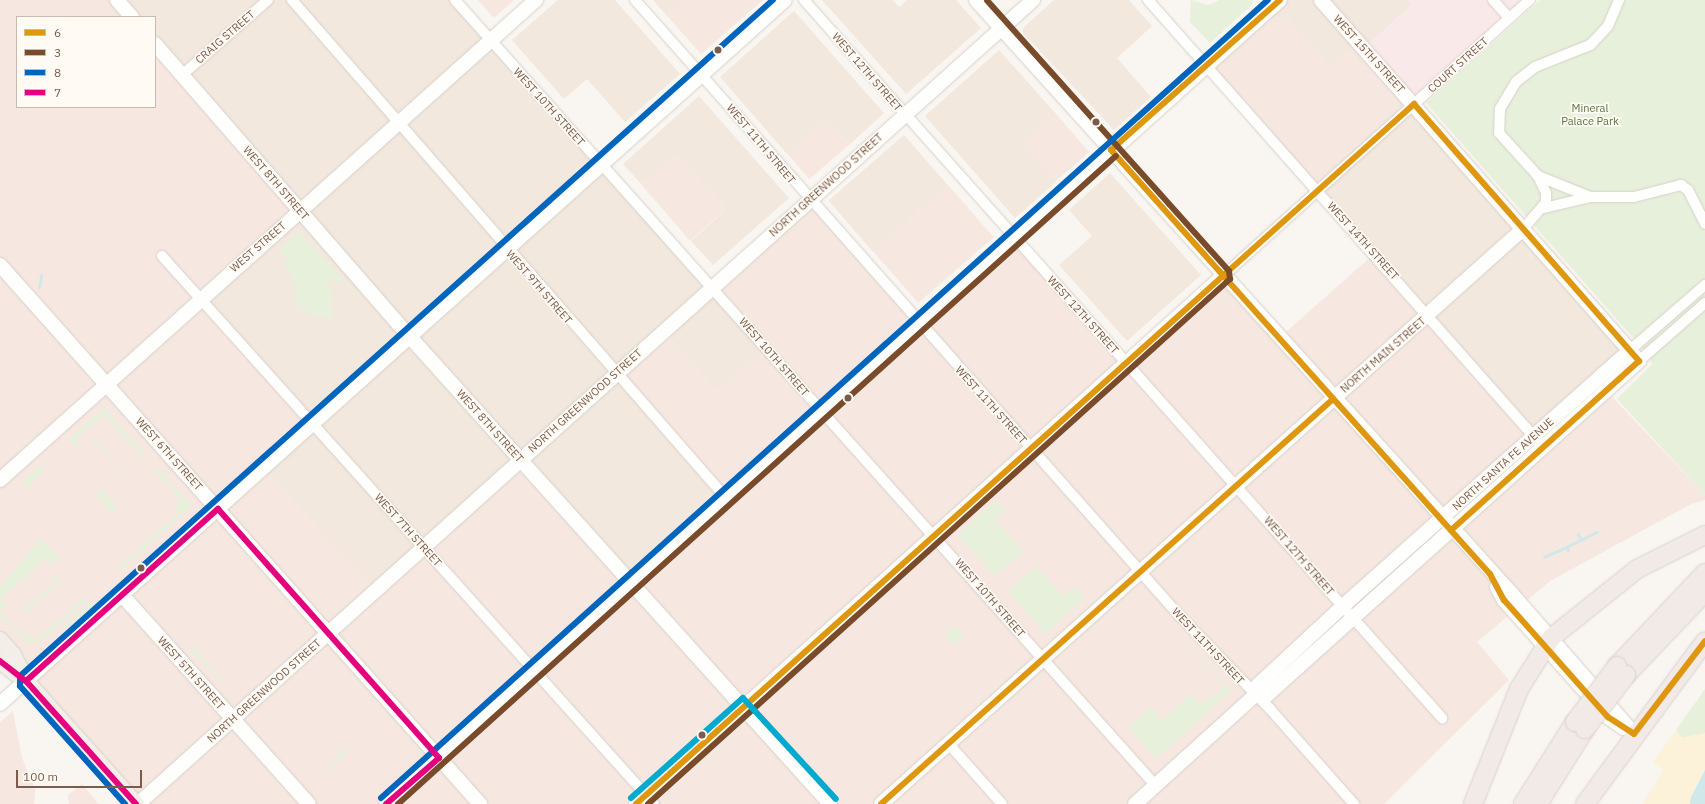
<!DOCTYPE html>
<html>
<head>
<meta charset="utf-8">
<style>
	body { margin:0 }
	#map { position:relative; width:1705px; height:804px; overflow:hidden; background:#f9f5f0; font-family:"IBM Plex Sans",sans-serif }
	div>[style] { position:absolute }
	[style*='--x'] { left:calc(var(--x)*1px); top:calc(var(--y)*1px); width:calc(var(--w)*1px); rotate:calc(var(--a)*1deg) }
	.residential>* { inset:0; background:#f2e8de; transform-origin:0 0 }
	.commercial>* { inset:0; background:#f6e8e1; transform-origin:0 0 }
	.medical>* { inset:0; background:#fae9e9 }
	.green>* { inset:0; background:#e7f0db }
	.round { border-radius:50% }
	.sand>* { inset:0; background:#fbf2d9 }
	.water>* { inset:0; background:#d0e8ea }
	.stream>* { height:2.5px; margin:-1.25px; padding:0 1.25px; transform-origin:1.25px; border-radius:1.25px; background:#d0e8ea }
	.roads { filter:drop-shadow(0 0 1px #d7d1cb) drop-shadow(0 0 1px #d7d1cb) }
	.street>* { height:10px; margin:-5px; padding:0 5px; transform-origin:5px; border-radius:5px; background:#fefefd }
	.secondary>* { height:14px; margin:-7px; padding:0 7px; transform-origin:7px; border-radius:7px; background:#fefefd }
	.primary>* { height:16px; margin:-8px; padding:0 8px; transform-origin:8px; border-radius:8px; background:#f3eee8 }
	.highway>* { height:18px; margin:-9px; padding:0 9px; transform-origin:9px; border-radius:9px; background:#f2eae7 }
	.bridges { filter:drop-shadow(0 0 1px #dad1cc) drop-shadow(0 0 1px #dad1cc) }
	.highway-bridge>* { height:18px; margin:-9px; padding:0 9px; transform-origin:9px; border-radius:9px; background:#f2eae7 }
	.bus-1>* { height:6px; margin:-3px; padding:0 3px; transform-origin:3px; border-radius:3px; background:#de970f }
	.bus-2>* { height:6px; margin:-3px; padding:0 3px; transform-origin:3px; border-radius:3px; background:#7a4b2a }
	.bus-3>* { height:6px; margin:-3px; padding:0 3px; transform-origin:3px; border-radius:3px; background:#0065bd }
	.bus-4>* { height:6px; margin:-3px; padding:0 3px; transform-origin:3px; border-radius:3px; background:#e5007d }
	.bus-5>* { height:6px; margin:-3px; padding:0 3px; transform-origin:3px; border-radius:3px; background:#00a9ce }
	.dots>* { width:11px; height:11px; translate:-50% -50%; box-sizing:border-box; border:2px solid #fffaf3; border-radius:50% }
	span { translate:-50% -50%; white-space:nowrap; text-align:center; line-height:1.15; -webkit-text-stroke:3.5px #fffaf3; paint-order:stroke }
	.street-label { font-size:11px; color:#7a5c4d }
	.park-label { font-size:11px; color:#537a41 }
	.legend { position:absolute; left:16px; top:16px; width:140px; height:92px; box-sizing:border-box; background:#fffaf3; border:1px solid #cabbb1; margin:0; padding:5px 7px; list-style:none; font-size:12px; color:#7a5c4d }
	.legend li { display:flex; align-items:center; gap:8px; height:20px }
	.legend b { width:20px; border:1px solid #cabbb1 }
	.scale { position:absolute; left:16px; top:770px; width:126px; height:18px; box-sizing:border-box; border:2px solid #7a5c4d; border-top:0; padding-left:5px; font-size:12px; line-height:14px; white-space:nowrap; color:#7a5c4d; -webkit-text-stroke:3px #fffaf3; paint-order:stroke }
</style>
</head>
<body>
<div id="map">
	<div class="residential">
		<i style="clip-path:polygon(118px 0,455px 0,767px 349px,718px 392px,663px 331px,726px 498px,631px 583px,375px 591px,263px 468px,200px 298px,155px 43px,155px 17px,132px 17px)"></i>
		<i style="clip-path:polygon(558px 0,615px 0,680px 74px,625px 122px,587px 79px,564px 99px,512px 40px)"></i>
		<i style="clip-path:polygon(653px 0,685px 0,667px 16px)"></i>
		<i style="clip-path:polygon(822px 0,893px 0,899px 7px,907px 0,956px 0,981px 28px,906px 94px)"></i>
		<i style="clip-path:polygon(1054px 0,1129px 0,1152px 26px,1117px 58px,1151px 97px,1114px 130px,1023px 33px,1023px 28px)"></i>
		<i style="clip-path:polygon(1280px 0,1407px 0,1412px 5px,1364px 48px,1358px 42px,1330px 67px,1285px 16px,1280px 20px,1270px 9px)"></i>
		<i style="clip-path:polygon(794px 11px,884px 113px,849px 145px,827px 120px,788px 155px,720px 77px)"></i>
		<i style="clip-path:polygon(999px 50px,1057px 115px,1023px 145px,1056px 182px,1015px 218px,925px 116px)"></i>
		<i style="clip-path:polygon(699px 96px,789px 198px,713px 265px,691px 241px,726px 210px,677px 155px,642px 185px,623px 164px)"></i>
		<i style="left:1414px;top:104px;width:336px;height:130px;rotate:49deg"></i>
		<i style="left:904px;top:135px;width:68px;height:100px;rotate:49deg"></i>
		<i style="clip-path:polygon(1110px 173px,1201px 275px,1127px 341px,1059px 265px,1092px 236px,1069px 210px)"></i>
	</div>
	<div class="commercial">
		<i style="clip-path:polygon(0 0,117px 0,132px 17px,17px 17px,17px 107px,155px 107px,155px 44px,300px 211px,200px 298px,313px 423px,263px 468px,375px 590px,520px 459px,631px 583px,726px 498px,616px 374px,663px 331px,718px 392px,766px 349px,712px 287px,809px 201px,918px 323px,1015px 239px,1125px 362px,1223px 276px,1279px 338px,1374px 254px,1541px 439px,1602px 386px,1705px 495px,1705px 500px,1691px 504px,1550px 581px,1477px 642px,1509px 680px,1384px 804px,136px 804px,0 651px)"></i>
		<i style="clip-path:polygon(478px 0,514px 0,494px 18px)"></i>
		<i style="clip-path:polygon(685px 0,763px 0,701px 54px,667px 16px)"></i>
		<i style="clip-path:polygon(1270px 9px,1280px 20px,1285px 16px,1330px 67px,1358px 42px,1414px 104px,1318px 191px,1207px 66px)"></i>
		<i style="left:1057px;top:115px;width:49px;height:45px;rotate:49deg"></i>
		<i style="left:827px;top:120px;width:33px;height:52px;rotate:49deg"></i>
		<i style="left:677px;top:154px;width:74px;height:47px;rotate:49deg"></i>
		<i style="left:949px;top:186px;width:68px;height:100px;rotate:49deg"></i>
		<i style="clip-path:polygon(13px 711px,22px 758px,35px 789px,34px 804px,0 804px,0 722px)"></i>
		<i style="clip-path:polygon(82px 784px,99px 804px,69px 804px,68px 795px)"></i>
	</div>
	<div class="medical">
		<i style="clip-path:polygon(1407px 0,1530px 0,1414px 104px,1364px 48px,1411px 5px)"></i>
	</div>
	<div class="green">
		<i style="clip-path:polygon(1191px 0,1208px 5px,1220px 0,1252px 0,1253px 4px,1210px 43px,1190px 22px)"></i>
		<i style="clip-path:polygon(1540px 0,1705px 0,1705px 495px,1617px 399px,1652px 364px,1644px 350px,1426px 103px)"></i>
		<i style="clip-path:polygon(299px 231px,342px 279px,340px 283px,331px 280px,325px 283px,331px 292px,333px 319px,307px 314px,290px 296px,297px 297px,292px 273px,284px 265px,287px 257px,278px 251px)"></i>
		<i style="clip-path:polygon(104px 408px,145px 454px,137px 460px,140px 454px,126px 439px,120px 442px,124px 437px,104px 415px,77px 438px,78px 449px,69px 439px)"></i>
		<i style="clip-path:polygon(93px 437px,100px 445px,148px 499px,92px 439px)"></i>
		<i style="clip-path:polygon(40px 465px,45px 471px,26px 488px,22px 484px,13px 493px)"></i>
		<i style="clip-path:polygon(157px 467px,171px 483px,168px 485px,157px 473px,150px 476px)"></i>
		<i style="clip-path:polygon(173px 486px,192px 506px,121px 570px,119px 566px,180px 512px,175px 507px,180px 499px,170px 488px)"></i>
		<i style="clip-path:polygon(103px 490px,118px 508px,110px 515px,100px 497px,96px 498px,95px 494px)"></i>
		<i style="clip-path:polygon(997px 500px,1006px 510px,996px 521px,1023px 552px,995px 576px,957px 535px)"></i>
		<i style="clip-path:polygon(41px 538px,71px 572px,58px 559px,52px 565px,46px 559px,42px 562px,34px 556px,41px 563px,28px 574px,32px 582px,26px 577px,22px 581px,13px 574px,21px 581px,0 600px,6px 606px,0 611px,12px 624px,9px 627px,0 616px,0 587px)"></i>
		<i style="clip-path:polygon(1036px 566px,1063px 596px,1076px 587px,1085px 598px,1045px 634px,1008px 591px)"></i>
		<i style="clip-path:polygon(53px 575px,61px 581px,25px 613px,19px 605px,25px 609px,30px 604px,56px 581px)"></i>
		<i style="clip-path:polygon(85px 597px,87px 600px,40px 642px,25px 642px,12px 630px,15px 628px,24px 638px,30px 634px,36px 640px)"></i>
		<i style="clip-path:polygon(90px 602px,94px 606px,61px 630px,60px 629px)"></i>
		<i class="round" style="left:946px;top:627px;width:16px;height:16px"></i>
		<i style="clip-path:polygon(1182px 636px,1231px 691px,1156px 759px,1128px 727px,1150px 707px,1162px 720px,1191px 693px,1201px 704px,1219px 693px,1223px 685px)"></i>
		<i style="clip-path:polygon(193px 647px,222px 680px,237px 670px,222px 683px,225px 686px,189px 649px)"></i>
		<i style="clip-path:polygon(1705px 689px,1705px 733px,1683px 738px,1676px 730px)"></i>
		<i style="clip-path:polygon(339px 746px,346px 754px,317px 778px,339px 755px)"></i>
	</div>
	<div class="sand">
		<i style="clip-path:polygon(1676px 730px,1683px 738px,1705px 733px,1705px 770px,1690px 804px,1643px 804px,1663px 770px,1653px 762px)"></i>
	</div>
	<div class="water">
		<i style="clip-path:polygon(1705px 770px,1705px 804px,1690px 804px,1691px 797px)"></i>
	</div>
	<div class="stream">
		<i style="--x:39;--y:288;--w:13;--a:-81"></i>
		<i style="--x:1578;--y:534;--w:6;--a:59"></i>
		<i style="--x:1568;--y:551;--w:4;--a:-117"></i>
		<i style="--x:1566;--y:547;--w:34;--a:-26"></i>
		<i style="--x:1544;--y:557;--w:24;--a:-24"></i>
	</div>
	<div class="roads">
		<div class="street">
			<i style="--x:292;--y:0;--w:661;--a:48.93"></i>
			<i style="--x:455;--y:0;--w:1053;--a:48.27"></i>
			<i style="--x:635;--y:0;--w:818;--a:48.52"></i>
			<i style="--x:1177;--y:613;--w:134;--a:45.9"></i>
			<i style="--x:1270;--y:709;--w:127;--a:48.5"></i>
			<i style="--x:804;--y:0;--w:961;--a:48.38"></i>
			<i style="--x:1148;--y:0;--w:598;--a:48.53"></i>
			<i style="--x:1493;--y:0;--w:24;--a:48"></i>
			<i style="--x:1619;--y:0;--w:28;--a:113"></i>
			<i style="--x:1608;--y:26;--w:26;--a:133"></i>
			<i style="--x:1590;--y:45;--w:59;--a:158.2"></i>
			<i style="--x:1535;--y:67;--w:24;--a:142"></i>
			<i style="--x:1516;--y:82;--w:31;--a:121"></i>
			<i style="--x:1500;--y:109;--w:24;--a:92"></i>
			<i style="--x:1499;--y:133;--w:58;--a:47.8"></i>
			<i style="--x:1538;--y:176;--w:56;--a:22"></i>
			<i style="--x:1590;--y:197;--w:44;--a:0"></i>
			<i style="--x:1634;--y:197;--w:49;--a:-14.3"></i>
			<i style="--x:1681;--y:185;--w:9;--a:36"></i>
			<i style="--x:1688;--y:190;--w:38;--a:63"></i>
			<i style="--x:182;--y:75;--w:114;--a:-41.1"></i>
			<i style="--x:1544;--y:208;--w:47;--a:-13.4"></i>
			<i style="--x:1523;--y:229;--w:35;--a:-49"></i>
			<i style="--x:1546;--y:203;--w:10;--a:-90"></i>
			<i style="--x:1546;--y:193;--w:19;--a:-115"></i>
			<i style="--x:162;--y:256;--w:736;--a:48.08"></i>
			<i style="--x:1223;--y:276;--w:413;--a:-42"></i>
			<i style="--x:1629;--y:351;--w:101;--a:-41"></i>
			<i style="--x:1639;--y:361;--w:88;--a:-41.3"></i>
			<i style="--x:948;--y:743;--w:81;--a:48.5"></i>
		</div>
		<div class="secondary">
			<i style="--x:117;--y:0;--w:23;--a:49"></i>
			<i style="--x:976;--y:0;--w:800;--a:47.94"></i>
			<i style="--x:1512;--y:594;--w:186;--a:48.9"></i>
			<i style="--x:155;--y:44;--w:388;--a:49"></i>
			<i style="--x:410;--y:337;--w:628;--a:48.03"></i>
			<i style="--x:0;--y:265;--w:722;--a:48.31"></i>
			<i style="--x:0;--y:480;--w:720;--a:-41.85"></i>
			<i style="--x:1497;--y:587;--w:15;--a:62"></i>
			<i style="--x:1504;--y:600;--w:157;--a:48.4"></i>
			<i style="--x:1608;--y:717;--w:19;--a:35"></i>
			<i style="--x:122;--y:595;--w:280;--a:48.2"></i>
			<i style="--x:1254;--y:696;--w:12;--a:0"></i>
			<i style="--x:1266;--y:696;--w:501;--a:-41.93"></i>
			<i style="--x:1639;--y:361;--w:481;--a:-131.4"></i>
			<i style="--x:0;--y:704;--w:1054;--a:-41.89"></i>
			<i style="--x:138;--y:804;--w:1203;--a:-41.93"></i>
			<i style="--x:386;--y:804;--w:1202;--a:-41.97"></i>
			<i style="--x:636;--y:804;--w:790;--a:-41.97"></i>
			<i style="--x:881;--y:804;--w:862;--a:-41.85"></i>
			<i style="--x:1135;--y:804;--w:161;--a:-42.2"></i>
			<i style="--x:1254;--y:696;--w:12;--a:-70"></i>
			<i style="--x:1258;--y:685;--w:116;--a:-42.9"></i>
			<i style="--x:1343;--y:606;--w:383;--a:-41.7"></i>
		</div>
		<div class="primary">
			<i style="--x:0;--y:640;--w:20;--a:49"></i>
			<i style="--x:13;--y:655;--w:27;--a:63"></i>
			<i style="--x:0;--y:661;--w:33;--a:38"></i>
			<i style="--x:26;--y:681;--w:165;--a:48.2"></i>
		</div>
		<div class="highway">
			<i style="--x:1617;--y:666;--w:128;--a:-46.6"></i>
			<i style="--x:1626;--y:675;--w:115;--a:-46.4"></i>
			<i style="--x:1473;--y:804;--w:124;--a:-68.2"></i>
			<i style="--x:1519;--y:689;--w:60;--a:-57.9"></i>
			<i style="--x:1551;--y:638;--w:110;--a:-38.7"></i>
			<i style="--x:1637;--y:569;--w:76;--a:-26.6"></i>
			<i style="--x:1523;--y:804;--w:97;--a:-57.6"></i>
			<i style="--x:1538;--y:804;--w:89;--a:-57.9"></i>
			<i style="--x:1585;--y:804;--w:202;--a:-53.6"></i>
		</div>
	</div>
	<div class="bridges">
		<div class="highway-bridge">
			<i style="--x:1575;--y:722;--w:70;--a:-53.1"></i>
			<i style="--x:1585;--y:729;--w:68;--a:-52.8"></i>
		</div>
	</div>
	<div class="bus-1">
		<i style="--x:1280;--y:0;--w:226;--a:138.4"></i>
		<i style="--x:1111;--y:150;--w:569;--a:48.21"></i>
		<i style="--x:1490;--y:574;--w:30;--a:62"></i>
		<i style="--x:1504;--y:600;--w:157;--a:48.4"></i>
		<i style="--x:1608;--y:717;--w:31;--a:33"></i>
		<i style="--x:1634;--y:734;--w:117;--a:-52.6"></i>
		<i style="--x:636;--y:804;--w:1047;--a:-41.98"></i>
		<i style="--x:1414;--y:104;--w:342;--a:48.8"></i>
		<i style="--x:1639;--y:361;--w:253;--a:138"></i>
		<i style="--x:881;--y:804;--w:607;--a:-41.86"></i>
	</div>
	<div class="bus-2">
		<i style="--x:398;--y:804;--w:967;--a:-42.07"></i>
		<i style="--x:648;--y:804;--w:784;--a:-42.05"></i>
		<i style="--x:1230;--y:279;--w:8;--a:-97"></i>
		<i style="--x:1229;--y:271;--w:363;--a:-131.8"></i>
	</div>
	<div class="bus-3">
		<i style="--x:381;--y:798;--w:1193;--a:-41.98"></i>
		<i style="--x:125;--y:804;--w:158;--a:-131.7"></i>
		<i style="--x:20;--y:686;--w:10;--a:-90"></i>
		<i style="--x:20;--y:676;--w:1012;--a:-41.92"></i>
	</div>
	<div class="bus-4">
		<i style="--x:0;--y:661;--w:33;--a:38"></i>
		<i style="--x:26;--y:681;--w:165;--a:48.2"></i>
		<i style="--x:26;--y:681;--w:258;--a:-41.9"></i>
		<i style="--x:218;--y:509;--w:333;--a:48.4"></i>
		<i style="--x:439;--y:758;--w:70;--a:139"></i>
	</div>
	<div class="bus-5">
		<i style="--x:631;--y:798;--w:150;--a:-41.8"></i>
		<i style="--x:743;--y:698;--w:137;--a:47.4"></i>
	</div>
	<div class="dots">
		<i style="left:718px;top:50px;background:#7a5c4d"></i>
		<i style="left:1096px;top:122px;background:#7a5c4d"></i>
		<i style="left:848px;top:398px;background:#7a5c4d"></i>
		<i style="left:141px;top:568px;background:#7a5c4d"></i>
		<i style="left:702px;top:735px;background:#7a5c4d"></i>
	</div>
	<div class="street-label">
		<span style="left:225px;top:37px;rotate:-41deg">CRAIG STREET</span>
		<span style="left:1369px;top:54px;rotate:48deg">WEST 15TH STREET</span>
		<span style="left:1458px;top:65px;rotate:-42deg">COURT STREET</span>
		<span style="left:867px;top:72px;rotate:49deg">WEST 12TH STREET</span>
		<span style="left:549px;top:107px;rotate:48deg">WEST 10TH STREET</span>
		<span style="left:761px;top:144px;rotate:50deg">WEST 11TH STREET</span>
		<span style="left:276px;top:183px;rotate:49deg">WEST 8TH STREET</span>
		<span style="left:826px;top:185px;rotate:-42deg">NORTH GREENWOOD STREET</span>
		<span style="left:1363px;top:241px;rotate:48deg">WEST 14TH STREET</span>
		<span style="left:258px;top:247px;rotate:-41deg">WEST STREET</span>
		<span style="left:539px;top:287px;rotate:49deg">WEST 9TH STREET</span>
		<span style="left:1083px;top:315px;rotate:48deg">WEST 12TH STREET</span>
		<span style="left:1383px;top:355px;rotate:-41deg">NORTH MAIN STREET</span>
		<span style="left:774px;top:357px;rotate:49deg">WEST 10TH STREET</span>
		<span style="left:585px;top:401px;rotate:-42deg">NORTH GREENWOOD STREET</span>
		<span style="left:991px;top:405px;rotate:48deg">WEST 11TH STREET</span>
		<span style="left:490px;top:426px;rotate:48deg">WEST 8TH STREET</span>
		<span style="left:169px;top:454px;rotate:48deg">WEST 6TH STREET</span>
		<span style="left:1503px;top:464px;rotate:-42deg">NORTH SANTA FE AVENUE</span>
		<span style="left:408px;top:530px;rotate:48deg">WEST 7TH STREET</span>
		<span style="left:1299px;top:556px;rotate:49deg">WEST 12TH STREET</span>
		<span style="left:990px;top:598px;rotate:49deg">WEST 10TH STREET</span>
		<span style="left:1208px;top:646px;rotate:47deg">WEST 11TH STREET</span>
		<span style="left:191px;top:673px;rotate:48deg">WEST 5TH STREET</span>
		<span style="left:264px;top:691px;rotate:-42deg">NORTH GREENWOOD STREET</span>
	</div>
	<div class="park-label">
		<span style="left:1590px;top:115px">Mineral<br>Palace Park</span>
	</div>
	<ul class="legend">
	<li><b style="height:5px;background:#de970f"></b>6</li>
	<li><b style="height:5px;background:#7a4b2a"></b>3</li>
	<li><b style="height:5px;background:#0065bd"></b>8</li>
	<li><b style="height:5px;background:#e5007d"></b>7</li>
	</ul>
	<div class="scale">100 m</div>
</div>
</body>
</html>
